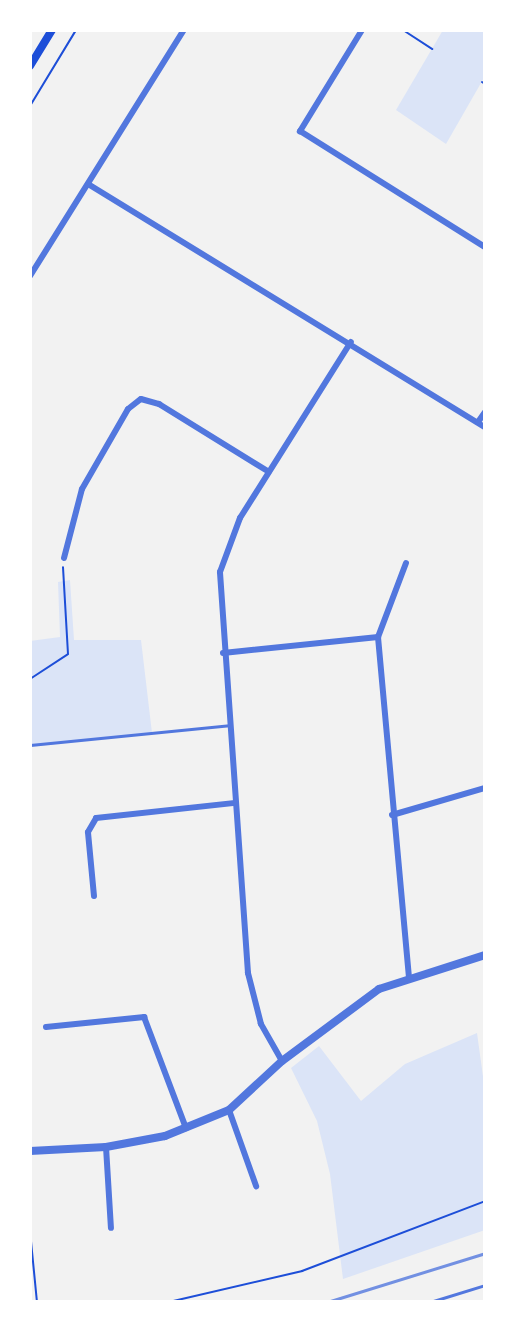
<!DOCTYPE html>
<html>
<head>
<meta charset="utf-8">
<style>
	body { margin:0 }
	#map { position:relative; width:515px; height:1332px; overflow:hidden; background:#f2f2f2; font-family:"Public Sans",sans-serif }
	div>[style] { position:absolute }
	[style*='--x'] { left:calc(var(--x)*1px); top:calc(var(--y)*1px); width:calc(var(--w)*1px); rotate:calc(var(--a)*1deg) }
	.green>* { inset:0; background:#dbe4f7 }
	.path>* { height:2px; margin:-1px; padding:0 1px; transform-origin:1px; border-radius:1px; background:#1d4ed8 }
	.service>* { height:3px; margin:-1.5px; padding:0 1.5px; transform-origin:1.5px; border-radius:1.5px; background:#5277de }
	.minor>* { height:6px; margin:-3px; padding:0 3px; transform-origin:3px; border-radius:3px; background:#5277de }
	.tertiary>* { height:8px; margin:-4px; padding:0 4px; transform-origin:4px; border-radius:4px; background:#5277de }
	.secondary>* { height:8px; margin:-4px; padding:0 4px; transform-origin:4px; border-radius:4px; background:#1d4ed8 }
	.rail>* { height:3px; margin:-1.5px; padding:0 1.5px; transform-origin:1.5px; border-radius:1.5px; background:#7290e2 }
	span { translate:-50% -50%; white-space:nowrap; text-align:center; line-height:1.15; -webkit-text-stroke:6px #fff; paint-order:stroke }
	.frame { position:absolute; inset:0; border:32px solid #fff; pointer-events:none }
</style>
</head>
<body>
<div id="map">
	<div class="green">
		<i style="clip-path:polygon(443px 30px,485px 30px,485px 76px,446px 144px,396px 110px)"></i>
		<i style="clip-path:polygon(70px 580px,74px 640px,141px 640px,152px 733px,30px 747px,30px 641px,60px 637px,58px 582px)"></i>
		<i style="clip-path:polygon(477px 1033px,485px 1091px,485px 1230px,343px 1279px,330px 1174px,317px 1121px,291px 1068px,319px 1046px,361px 1101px,405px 1064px)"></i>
	</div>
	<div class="path">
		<i style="--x:403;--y:30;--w:35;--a:33"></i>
		<i style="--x:482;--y:82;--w:4;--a:34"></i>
		<i style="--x:30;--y:106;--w:89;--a:-58.8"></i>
		<i style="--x:30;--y:679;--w:45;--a:-33.3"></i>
		<i style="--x:68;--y:654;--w:87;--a:-93.3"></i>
		<i style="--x:30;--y:1231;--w:71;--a:84.4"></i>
		<i style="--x:169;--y:1302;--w:137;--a:-13.1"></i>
		<i style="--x:302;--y:1271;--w:196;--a:-20.9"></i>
	</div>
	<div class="service">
		<i style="--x:30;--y:745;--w:200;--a:-5.7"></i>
		<i style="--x:430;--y:1302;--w:58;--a:-17.2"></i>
	</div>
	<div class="minor">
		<i style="--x:362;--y:30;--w:119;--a:121.5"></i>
		<i style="--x:300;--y:131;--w:218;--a:32.1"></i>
		<i style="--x:88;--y:184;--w:465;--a:31.5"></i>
		<i style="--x:30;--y:276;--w:290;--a:-58"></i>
		<i style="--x:478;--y:422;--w:12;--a:-55"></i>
		<i style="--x:64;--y:558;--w:71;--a:-75.4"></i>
		<i style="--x:82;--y:489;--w:92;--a:-60.1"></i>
		<i style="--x:128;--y:409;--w:16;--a:-38"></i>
		<i style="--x:141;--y:399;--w:19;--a:16"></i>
		<i style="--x:159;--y:404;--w:129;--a:31.7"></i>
		<i style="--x:406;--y:563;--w:79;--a:110.7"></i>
		<i style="--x:378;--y:637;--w:344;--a:84.8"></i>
		<i style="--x:223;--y:653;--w:156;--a:-5.9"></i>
		<i style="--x:392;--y:815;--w:97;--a:-16.2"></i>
		<i style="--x:94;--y:896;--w:64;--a:-95.4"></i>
		<i style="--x:88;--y:832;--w:16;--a:-60"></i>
		<i style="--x:96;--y:818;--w:140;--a:-6.2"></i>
		<i style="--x:46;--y:1027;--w:99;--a:-5.8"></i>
		<i style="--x:144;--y:1017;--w:119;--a:69.3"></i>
		<i style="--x:282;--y:1061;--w:43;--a:-119.6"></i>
		<i style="--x:261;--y:1024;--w:53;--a:-104.3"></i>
		<i style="--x:248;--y:973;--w:402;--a:-94"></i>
		<i style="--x:220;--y:572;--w:58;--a:-69.7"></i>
		<i style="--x:240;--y:518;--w:208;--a:-57.8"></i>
		<i style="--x:229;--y:1110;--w:81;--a:70.4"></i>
		<i style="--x:106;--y:1147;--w:81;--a:86.5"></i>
	</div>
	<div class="tertiary">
		<i style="--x:30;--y:1151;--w:76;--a:-3"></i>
		<i style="--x:106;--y:1147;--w:60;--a:-10.6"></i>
		<i style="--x:165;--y:1136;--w:69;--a:-22.1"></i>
		<i style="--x:229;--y:1110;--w:72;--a:-42.8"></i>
		<i style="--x:282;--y:1061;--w:121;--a:-36.6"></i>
		<i style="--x:379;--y:989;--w:111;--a:-17.8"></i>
	</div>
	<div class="secondary">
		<i style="--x:30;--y:66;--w:42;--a:-58.6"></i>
	</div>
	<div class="rail">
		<i style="--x:327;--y:1302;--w:165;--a:-17.2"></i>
	</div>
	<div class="frame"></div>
</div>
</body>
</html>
